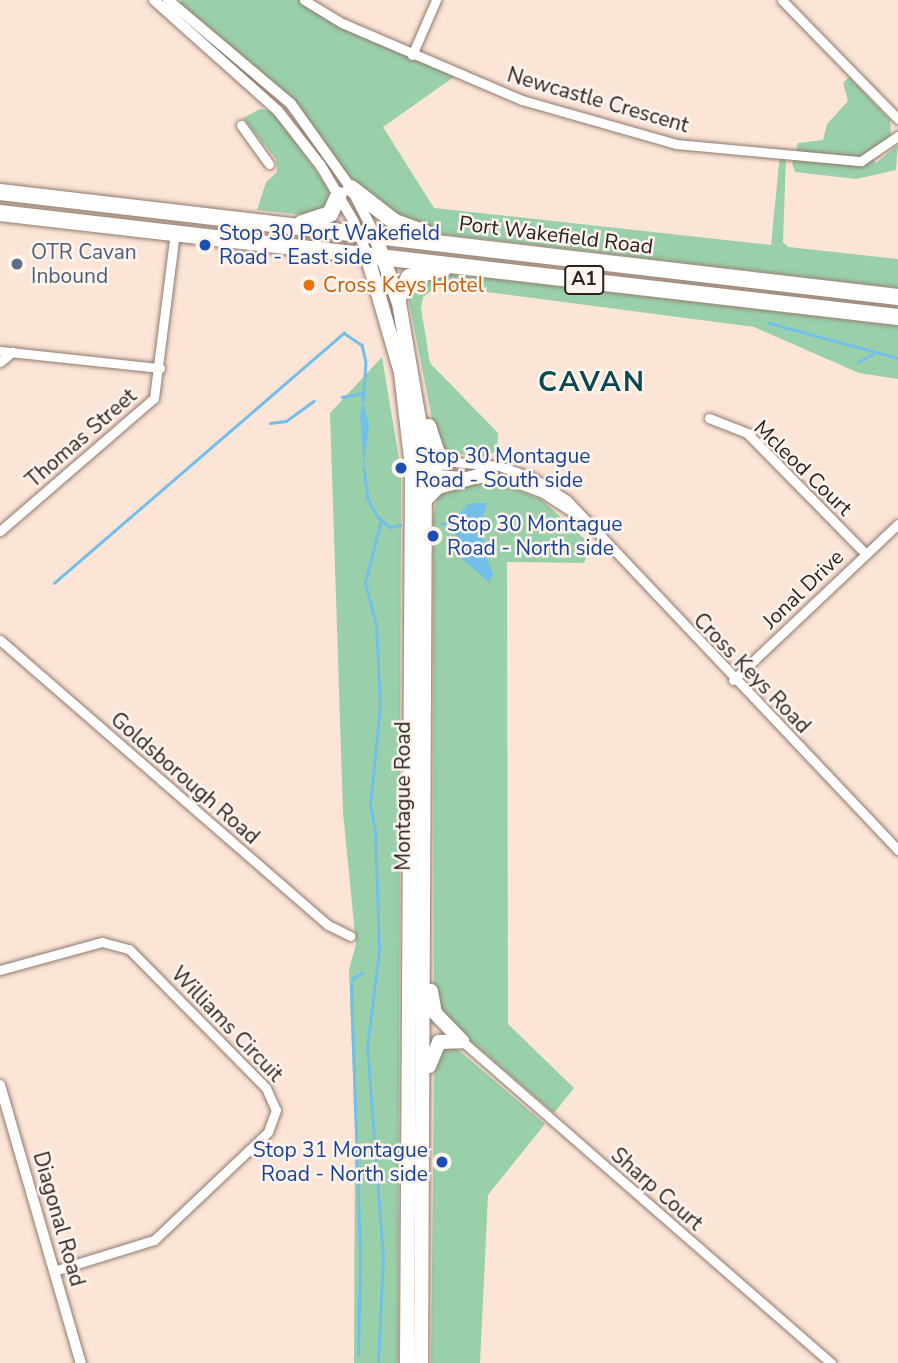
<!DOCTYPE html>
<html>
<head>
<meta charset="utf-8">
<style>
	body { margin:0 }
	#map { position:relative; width:898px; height:1363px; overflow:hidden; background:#fce4d6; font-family:"Nunito Sans",sans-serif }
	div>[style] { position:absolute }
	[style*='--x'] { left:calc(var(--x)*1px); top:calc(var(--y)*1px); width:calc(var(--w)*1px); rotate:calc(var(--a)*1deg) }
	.green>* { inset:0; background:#9ad0a9 }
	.water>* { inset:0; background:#72c0ea }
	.stream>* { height:2.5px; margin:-1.25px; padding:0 1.25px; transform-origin:1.25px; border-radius:1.25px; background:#72c0ea }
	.roads { filter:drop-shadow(0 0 2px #8f7a6d) drop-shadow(0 0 2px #8f7a6d) }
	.minor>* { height:9px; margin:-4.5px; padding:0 4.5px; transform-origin:4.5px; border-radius:4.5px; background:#fff }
	.tertiary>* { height:10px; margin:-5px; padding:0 5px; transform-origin:5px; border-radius:5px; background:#fff }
	.primary>* { height:14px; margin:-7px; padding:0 7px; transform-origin:7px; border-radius:7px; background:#fff }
	.trunk>* { height:16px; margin:-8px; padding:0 8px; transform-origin:8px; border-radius:8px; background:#fff }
	.dots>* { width:19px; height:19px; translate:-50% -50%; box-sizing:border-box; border:4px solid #fff5ef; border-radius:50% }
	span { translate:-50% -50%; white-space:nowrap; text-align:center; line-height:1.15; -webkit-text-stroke:5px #fff5ef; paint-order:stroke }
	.shield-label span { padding:2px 5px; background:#fff5ef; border:2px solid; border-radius:5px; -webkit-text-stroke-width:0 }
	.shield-label { font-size:19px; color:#2b221d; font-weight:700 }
	.street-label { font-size:21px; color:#2b221d }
	.transit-label { font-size:21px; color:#164399 }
	.left { translate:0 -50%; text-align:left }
	.right { translate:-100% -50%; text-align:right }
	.service-label { font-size:21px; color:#4e5e75 }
	.food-label { font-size:21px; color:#c56008 }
	.district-label { font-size:28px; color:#084850; font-weight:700; letter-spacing:2px }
</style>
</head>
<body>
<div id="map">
	<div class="green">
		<i style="clip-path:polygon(182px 0,304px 0,458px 74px,383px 127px,434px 208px,771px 245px,780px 154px,786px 155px,783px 242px,788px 247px,898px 259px,898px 288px,422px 232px,351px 188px,306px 122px,175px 5px)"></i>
		<i style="clip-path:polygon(849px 77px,890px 120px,891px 135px,871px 154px,876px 163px,898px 145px,896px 170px,856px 179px,795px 172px,792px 163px,798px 143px,823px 140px,827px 124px,848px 101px,843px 83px)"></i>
		<i style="clip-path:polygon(260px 109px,271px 111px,282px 123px,326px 185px,329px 192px,325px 208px,304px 215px,257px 210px,266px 182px,277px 172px,276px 159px,243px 118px)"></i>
		<i style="clip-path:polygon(453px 274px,898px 326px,898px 379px,859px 373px,754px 327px,448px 287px,434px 289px,423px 297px,421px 308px,430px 363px,498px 433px,497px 451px,486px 456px,456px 454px,445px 449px,432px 419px,408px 296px,424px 280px)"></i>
		<i style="clip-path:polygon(382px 357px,401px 471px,398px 1363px,354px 1363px,355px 1130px,349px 970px,356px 944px,343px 813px,330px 413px)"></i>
		<i style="clip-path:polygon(472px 483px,512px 488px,542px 500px,591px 545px,584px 563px,507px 562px,508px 1024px,574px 1088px,554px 1113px,439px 1014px,434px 1001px,433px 517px,438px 495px)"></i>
		<i style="clip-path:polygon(444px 1046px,456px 1048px,545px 1124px,488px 1195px,480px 1363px,431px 1363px,434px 1077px,436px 1058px)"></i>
	</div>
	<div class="water">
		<i style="clip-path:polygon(363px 402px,369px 424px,364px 467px,360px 416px)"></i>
		<i style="clip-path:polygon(469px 503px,487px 503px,481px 524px,484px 551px,493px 574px,490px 583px,462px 559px,456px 548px,457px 536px,447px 527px)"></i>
	</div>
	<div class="stream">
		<i style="--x:769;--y:323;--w:134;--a:15.2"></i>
		<i style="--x:858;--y:362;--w:17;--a:-28"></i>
		<i style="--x:342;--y:397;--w:20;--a:-11"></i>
		<i style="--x:270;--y:423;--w:16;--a:-7"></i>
		<i style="--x:286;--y:421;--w:34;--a:-36"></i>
		<i style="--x:364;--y:467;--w:32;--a:83"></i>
		<i style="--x:368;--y:499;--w:21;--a:61"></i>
		<i style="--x:378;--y:517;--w:16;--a:40"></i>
		<i style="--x:390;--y:527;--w:10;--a:-11"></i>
		<i style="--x:441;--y:524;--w:6;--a:0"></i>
		<i style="--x:54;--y:583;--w:383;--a:-40.8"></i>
		<i style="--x:344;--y:333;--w:22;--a:34"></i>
		<i style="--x:362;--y:345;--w:17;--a:77"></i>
		<i style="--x:366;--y:362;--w:39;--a:94"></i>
		<i style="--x:358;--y:1355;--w:98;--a:-88.8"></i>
		<i style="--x:360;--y:1257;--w:272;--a:-91.9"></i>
		<i style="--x:351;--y:985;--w:7;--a:-74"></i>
		<i style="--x:353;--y:978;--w:10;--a:-29"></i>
		<i style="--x:378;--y:1363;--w:105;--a:-87.3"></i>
		<i style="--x:383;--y:1258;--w:212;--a:-94.3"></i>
		<i style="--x:367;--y:1047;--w:98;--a:-82.9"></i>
		<i style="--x:379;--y:950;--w:119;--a:-91.9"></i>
		<i style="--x:375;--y:831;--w:25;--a:-101"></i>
		<i style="--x:370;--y:806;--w:100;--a:-84.3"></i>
		<i style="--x:380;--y:706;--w:81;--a:-92.8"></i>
		<i style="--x:376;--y:625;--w:43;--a:-104.7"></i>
		<i style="--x:365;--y:583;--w:65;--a:-75.7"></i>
	</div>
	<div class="roads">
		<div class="minor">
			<i style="--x:304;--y:0;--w:44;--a:31.2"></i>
			<i style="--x:342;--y:23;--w:196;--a:23.2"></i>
			<i style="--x:522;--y:100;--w:160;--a:15.9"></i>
			<i style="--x:676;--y:144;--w:186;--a:5.3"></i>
			<i style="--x:861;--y:161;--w:45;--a:-34"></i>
			<i style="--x:782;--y:0;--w:166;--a:45.7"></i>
			<i style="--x:412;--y:55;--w:60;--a:-66.4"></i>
			<i style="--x:241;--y:125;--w:48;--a:54.3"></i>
			<i style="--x:0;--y:351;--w:161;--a:6.1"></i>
			<i style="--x:0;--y:362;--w:16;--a:-40"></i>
			<i style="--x:709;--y:418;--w:41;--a:21.5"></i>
			<i style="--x:747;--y:433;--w:170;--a:45.5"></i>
			<i style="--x:425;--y:469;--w:29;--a:-14"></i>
			<i style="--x:453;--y:462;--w:46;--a:5"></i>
			<i style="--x:499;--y:466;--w:36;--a:19"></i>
			<i style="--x:533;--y:478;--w:40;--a:32.9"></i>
			<i style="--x:567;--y:500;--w:482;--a:46.6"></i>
			<i style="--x:425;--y:469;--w:14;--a:21"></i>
			<i style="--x:438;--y:474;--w:71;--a:4.8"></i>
			<i style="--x:509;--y:480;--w:36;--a:21"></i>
			<i style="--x:543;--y:493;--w:37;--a:33"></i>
			<i style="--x:0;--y:531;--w:203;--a:-40.8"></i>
			<i style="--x:154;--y:398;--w:167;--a:-82.8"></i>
			<i style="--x:0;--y:640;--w:435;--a:41"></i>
			<i style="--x:328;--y:925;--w:25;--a:26"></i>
			<i style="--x:733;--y:680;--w:227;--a:-43.4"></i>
			<i style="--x:0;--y:970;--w:106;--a:-15.4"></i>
			<i style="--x:102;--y:942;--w:28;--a:15"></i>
			<i style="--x:129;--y:949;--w:195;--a:45.4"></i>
			<i style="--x:266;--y:1088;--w:24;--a:66"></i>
			<i style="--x:276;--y:1110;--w:23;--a:110"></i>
			<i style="--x:268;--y:1132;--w:157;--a:136.5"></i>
			<i style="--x:154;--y:1240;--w:105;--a:162.8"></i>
			<i style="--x:462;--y:1041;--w:490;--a:41.1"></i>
		</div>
		<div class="tertiary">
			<i style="--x:154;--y:0;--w:166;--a:41.8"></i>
			<i style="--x:278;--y:111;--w:70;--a:52"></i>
			<i style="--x:321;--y:166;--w:65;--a:59.5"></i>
			<i style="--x:354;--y:222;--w:35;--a:68"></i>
			<i style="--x:168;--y:0;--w:161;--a:40.2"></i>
			<i style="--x:291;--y:104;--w:103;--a:54.5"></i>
			<i style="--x:351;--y:188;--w:53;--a:62.9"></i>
			<i style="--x:0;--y:1085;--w:290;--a:73.8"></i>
		</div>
		<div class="primary">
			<i style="--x:375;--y:235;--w:72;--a:70.6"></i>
			<i style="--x:399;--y:303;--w:154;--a:80.3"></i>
			<i style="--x:425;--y:455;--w:908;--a:90.25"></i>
			<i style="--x:367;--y:255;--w:123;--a:73.9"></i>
			<i style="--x:401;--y:373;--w:95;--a:83.3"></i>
			<i style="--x:412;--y:467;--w:896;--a:90.32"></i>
			<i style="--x:429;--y:426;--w:26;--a:72"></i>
			<i style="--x:437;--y:451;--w:16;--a:50"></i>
			<i style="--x:426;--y:499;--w:17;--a:-45"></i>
			<i style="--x:438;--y:487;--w:45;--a:-15.6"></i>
			<i style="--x:431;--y:991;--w:22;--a:80"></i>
			<i style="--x:435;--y:1013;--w:39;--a:46"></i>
			<i style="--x:429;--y:1066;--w:26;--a:-67"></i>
			<i style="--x:439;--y:1042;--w:23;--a:-2"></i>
		</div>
		<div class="trunk">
			<i style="--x:351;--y:188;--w:56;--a:37.7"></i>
			<i style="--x:395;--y:222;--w:33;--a:20"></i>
			<i style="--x:0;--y:192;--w:904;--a:6.67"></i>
			<i style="--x:0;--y:213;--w:904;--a:6.61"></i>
			<i style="--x:302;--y:223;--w:29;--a:-18"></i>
			<i style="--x:330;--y:214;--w:21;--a:-65"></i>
			<i style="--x:398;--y:298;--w:24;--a:-62"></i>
			<i style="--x:409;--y:277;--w:36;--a:-14"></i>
		</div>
	</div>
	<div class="dots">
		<i style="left:205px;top:245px;background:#1a4fb4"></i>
		<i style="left:17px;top:264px;background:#5c6f8a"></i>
		<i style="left:309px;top:285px;background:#e8710a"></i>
		<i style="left:401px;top:468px;background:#1a4fb4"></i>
		<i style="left:433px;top:536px;background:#1a4fb4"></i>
		<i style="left:442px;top:1162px;background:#1a4fb4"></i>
	</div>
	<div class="shield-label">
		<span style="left:584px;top:280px">A1</span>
	</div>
	<div class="street-label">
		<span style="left:598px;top:100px;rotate:16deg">Newcastle Crescent</span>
		<span style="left:556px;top:235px;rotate:7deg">Port Wakefield Road</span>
		<span style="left:81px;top:438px;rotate:-41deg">Thomas Street</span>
		<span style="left:803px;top:468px;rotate:44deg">Mcleod Court</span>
		<span style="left:803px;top:589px;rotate:-44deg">Jonal Drive</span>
		<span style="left:752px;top:673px;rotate:46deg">Cross Keys Road</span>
		<span style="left:185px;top:778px;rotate:41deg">Goldsborough Road</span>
		<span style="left:403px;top:796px;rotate:-90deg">Montague Road</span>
		<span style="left:227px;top:1024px;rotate:46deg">Williams Circuit</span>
		<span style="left:657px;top:1189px;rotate:41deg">Sharp Court</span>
		<span style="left:59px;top:1219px;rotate:74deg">Diagonal Road</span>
	</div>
	<div class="transit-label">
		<span class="left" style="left:219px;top:245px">Stop 30 Port Wakefield<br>Road - East side</span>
		<span class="left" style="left:415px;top:468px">Stop 30 Montague<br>Road - South side</span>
		<span class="left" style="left:447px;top:536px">Stop 30 Montague<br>Road - North side</span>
		<span class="right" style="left:428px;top:1162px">Stop 31 Montague<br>Road - North side</span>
	</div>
	<div class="service-label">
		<span class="left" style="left:31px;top:264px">OTR Cavan<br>Inbound</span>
	</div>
	<div class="food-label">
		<span class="left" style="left:323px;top:285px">Cross Keys Hotel</span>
	</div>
	<div class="district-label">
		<span style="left:592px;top:382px">CAVAN</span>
	</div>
</div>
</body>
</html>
